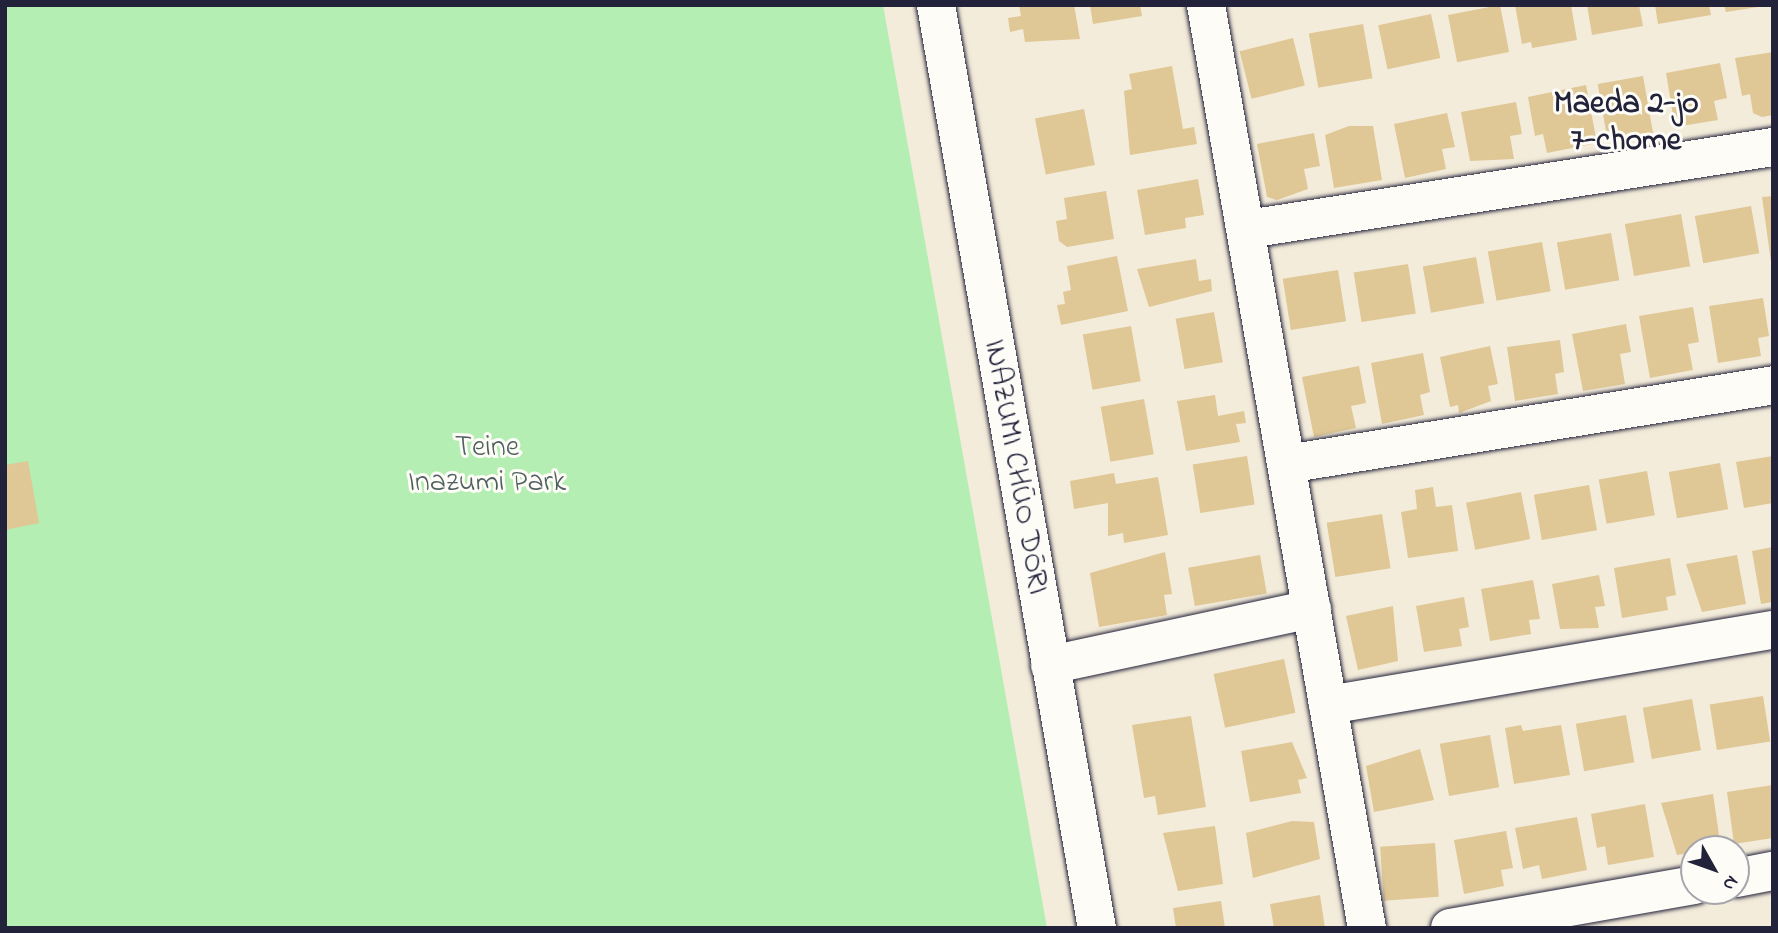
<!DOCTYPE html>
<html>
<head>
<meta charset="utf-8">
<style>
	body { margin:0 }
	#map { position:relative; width:1778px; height:933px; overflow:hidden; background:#f4ecda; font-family:"Indie Flower",sans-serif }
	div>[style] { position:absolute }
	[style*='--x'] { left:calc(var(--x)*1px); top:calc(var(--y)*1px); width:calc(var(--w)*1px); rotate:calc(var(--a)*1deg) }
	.green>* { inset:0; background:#b4eeb2 }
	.building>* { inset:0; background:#dfc796; transform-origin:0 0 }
	.roads { filter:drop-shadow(0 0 2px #22223b) drop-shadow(0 0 2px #22223b) }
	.minor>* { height:38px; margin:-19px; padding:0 19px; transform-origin:19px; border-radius:19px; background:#fdfcf7 }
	span { translate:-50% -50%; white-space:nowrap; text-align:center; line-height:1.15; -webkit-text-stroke:6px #fdfcf7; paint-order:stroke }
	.park-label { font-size:30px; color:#4e5f5f }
	.street-label { font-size:30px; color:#22223b }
	.neighbourhood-label { font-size:32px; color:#22223b; font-weight:700 }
	.frame { position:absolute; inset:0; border:7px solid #22223b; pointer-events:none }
	.north { position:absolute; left:1680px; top:835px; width:70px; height:70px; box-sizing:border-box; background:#fdfcf7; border:2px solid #a5a5ac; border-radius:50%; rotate:130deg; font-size:19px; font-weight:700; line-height:28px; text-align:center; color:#22223b }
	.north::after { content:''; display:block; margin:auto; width:24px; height:32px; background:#22223b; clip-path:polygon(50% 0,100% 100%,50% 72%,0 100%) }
</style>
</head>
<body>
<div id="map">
	<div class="green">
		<i style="clip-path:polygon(5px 5px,883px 5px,1047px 928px,5px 928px)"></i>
	</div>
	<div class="building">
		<i style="clip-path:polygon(1019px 5px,1074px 5px,1080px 39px,1025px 42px,1023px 29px,1010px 32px,1008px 18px,1021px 16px)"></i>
		<i style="clip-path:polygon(1090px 5px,1140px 5px,1142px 16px,1093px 24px)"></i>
		<i style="left:1500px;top:5px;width:48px;height:53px;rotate:79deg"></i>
		<i style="clip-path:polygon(1515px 5px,1571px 5px,1577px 40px,1532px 48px,1531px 42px,1522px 44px)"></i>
		<i style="clip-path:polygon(1587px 5px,1639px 5px,1643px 26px,1592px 35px)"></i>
		<i style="clip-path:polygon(1655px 5px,1709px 5px,1711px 15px,1658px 24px)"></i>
		<i style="clip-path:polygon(1724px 5px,1758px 5px,1758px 7px,1726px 12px)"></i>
		<i style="left:1431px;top:14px;width:45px;height:54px;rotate:78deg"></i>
		<i style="left:1363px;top:24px;width:55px;height:55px;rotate:80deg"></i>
		<i style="left:1293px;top:38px;width:49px;height:55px;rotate:76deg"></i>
		<i style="clip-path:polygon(1773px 52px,1773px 115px,1762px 117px,1753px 113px,1750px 94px,1742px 96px,1735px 58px)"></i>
		<i style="clip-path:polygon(1720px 63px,1727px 98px,1714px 101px,1718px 120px,1675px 127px,1666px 73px)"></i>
		<i style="clip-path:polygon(1172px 66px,1183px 129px,1194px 127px,1197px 144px,1130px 155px,1124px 91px,1132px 89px,1129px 74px)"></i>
		<i style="left:1643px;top:76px;width:58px;height:46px;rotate:80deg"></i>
		<i style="clip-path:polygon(1586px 85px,1597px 143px,1547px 153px,1543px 134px,1535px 136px,1528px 97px)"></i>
		<i style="clip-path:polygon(1516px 102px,1522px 134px,1510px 136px,1514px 159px,1470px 161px,1461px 112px)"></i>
		<i style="left:1084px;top:109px;width:57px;height:50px;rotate:79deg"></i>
		<i style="clip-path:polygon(1447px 113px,1455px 147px,1442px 149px,1446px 169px,1405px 178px,1394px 124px)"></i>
		<i style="clip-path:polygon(1349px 126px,1373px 126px,1382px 180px,1334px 188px,1325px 135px)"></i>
		<i style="clip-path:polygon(1314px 133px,1320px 166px,1304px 169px,1308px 189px,1277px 200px,1267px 197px,1257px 144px)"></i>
		<i style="clip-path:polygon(1198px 179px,1204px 215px,1185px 218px,1186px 228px,1145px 235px,1137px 190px)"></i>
		<i style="clip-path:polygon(1106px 191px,1114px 239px,1067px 247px,1059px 241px,1056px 221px,1067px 219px,1064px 198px)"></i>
		<i style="clip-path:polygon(1773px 196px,1773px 262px,1771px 262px,1762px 197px)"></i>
		<i style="left:1751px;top:206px;width:48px;height:57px;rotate:80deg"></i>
		<i style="left:1681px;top:214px;width:53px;height:57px;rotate:80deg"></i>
		<i style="left:1611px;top:233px;width:48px;height:55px;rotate:80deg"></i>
		<i style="left:1542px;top:242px;width:50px;height:55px;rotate:80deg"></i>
		<i style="clip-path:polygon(1117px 256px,1128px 311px,1061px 325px,1057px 305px,1065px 304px,1063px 292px,1071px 290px,1067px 266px)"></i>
		<i style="left:1476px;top:257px;width:47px;height:54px;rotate:80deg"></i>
		<i style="clip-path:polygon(1196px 259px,1199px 281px,1211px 279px,1212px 291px,1149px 307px,1137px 269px)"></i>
		<i style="left:1408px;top:264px;width:50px;height:55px;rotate:81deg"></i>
		<i style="left:1338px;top:270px;width:52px;height:56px;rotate:81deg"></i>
		<i style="clip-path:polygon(1763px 298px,1769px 336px,1758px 338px,1761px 356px,1718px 363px,1709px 306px)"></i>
		<i style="clip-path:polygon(1693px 307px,1699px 342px,1688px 344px,1693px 370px,1650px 378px,1639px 316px)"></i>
		<i style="left:1214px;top:312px;width:51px;height:39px;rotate:80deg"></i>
		<i style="clip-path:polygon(1626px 324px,1631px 352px,1620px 354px,1625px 384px,1583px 391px,1572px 334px)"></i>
		<i style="left:1131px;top:326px;width:56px;height:49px;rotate:80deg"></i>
		<i style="clip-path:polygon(1560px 340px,1564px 372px,1555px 374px,1558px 394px,1515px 401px,1507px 347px)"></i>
		<i style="clip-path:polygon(1490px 346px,1498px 384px,1488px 386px,1491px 401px,1459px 413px,1458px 405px,1450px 407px,1440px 357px)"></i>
		<i style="clip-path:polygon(1423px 353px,1430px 392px,1420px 395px,1424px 415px,1382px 424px,1371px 363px)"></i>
		<i style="clip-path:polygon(1359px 366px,1366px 403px,1351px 406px,1356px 428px,1314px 437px,1302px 377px)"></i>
		<i style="clip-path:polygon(1215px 395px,1218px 416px,1244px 411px,1246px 423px,1236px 424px,1240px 442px,1186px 451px,1177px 401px)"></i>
		<i style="left:1144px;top:399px;width:56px;height:44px;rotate:80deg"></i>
		<i style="left:1247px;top:456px;width:49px;height:55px;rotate:81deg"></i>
		<i style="clip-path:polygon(1773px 456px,1773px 503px,1744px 508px,1736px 462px)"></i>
		<i style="clip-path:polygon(28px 461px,39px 523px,5px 530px,5px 465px)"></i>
		<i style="left:1720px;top:463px;width:47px;height:52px;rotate:80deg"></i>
		<i style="left:1647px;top:471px;width:45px;height:49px;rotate:80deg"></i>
		<i style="clip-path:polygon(1114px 473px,1116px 484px,1158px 477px,1168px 535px,1124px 543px,1123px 533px,1108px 536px,1108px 503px,1074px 509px,1070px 481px)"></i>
		<i style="left:1589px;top:485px;width:46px;height:56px;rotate:80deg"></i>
		<i style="clip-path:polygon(1433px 487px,1436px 507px,1452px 505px,1458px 551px,1408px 558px,1401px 512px,1417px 509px,1415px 490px)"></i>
		<i style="left:1521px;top:492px;width:48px;height:56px;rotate:79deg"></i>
		<i style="left:1382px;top:514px;width:55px;height:56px;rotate:81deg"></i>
		<i style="clip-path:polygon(1773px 547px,1773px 602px,1761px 604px,1752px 551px)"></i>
		<i style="clip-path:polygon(1165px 552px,1172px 594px,1164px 595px,1167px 615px,1099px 627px,1090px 573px)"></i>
		<i style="left:1260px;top:555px;width:39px;height:73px;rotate:80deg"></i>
		<i style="clip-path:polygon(1737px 555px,1746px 604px,1702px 612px,1686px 564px)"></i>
		<i style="clip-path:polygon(1670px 558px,1676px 595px,1666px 597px,1668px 610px,1622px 618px,1614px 568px)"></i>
		<i style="clip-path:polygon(1599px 575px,1605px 606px,1595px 607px,1599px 628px,1560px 629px,1552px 584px)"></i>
		<i style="clip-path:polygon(1533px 580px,1540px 619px,1529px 620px,1531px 634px,1490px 641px,1481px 589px)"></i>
		<i style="clip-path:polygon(1464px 597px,1469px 627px,1459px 629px,1462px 646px,1424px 652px,1416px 606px)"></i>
		<i style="clip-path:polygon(1393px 606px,1398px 661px,1358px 670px,1346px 616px)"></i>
		<i style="left:1284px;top:659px;width:55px;height:72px;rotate:78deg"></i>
		<i style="left:1763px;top:696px;width:46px;height:54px;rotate:81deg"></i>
		<i style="left:1692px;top:699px;width:52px;height:50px;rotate:80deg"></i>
		<i style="left:1626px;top:715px;width:48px;height:51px;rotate:80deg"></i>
		<i style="clip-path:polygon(1191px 716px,1206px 807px,1158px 815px,1155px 796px,1144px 798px,1132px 725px)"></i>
		<i style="clip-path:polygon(1521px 725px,1523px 731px,1561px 725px,1570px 775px,1514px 784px,1505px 728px)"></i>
		<i style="left:1490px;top:735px;width:53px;height:51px;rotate:80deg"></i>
		<i style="clip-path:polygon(1292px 742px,1307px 778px,1298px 780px,1301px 793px,1250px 802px,1241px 751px)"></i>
		<i style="clip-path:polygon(1420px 749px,1434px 800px,1374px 812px,1366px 766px)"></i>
		<i style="clip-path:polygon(1773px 785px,1773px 838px,1734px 844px,1727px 792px)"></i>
		<i style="clip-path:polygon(1713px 794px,1721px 848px,1677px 855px,1661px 803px)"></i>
		<i style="clip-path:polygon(1645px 804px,1654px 857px,1608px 865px,1605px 846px,1597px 848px,1591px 814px)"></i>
		<i style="clip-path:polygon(1577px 817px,1587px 870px,1542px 879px,1539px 865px,1523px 869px,1515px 828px)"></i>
		<i style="clip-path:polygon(1292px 821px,1314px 822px,1320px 859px,1253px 878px,1246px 833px)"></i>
		<i style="clip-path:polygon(1215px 826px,1223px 884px,1178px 891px,1163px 833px)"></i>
		<i style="clip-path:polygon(1506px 831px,1513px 868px,1501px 870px,1504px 886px,1464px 894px,1454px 840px)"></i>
		<i style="left:1435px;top:843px;width:54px;height:55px;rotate:86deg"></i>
		<i style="clip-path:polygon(1320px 895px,1325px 928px,1274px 928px,1270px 904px)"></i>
		<i style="clip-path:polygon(1221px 901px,1225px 928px,1176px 928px,1173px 908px)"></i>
	</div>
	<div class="roads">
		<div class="minor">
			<i style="--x:936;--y:5;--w:937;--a:80.11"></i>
			<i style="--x:1206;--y:5;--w:937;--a:80.11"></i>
			<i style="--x:1248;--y:229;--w:531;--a:-8.88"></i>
			<i style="--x:1287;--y:464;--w:492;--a:-9.2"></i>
			<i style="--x:1050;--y:665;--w:268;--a:-12.1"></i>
			<i style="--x:1328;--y:705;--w:451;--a:-9.6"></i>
			<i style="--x:1736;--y:878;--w:38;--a:-11"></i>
			<i style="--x:1450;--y:928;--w:248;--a:-10"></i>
		</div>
	</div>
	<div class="park-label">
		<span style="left:487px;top:465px">Teine<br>Inazumi Park</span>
	</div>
	<div class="street-label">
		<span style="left:1015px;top:467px;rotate:80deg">INAZUMI CHŪO DŌRI</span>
	</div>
	<div class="neighbourhood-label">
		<span style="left:1626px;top:124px">Maeda 2-jo<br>7-chome</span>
	</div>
	<div class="frame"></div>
	<div class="north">N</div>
</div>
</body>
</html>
